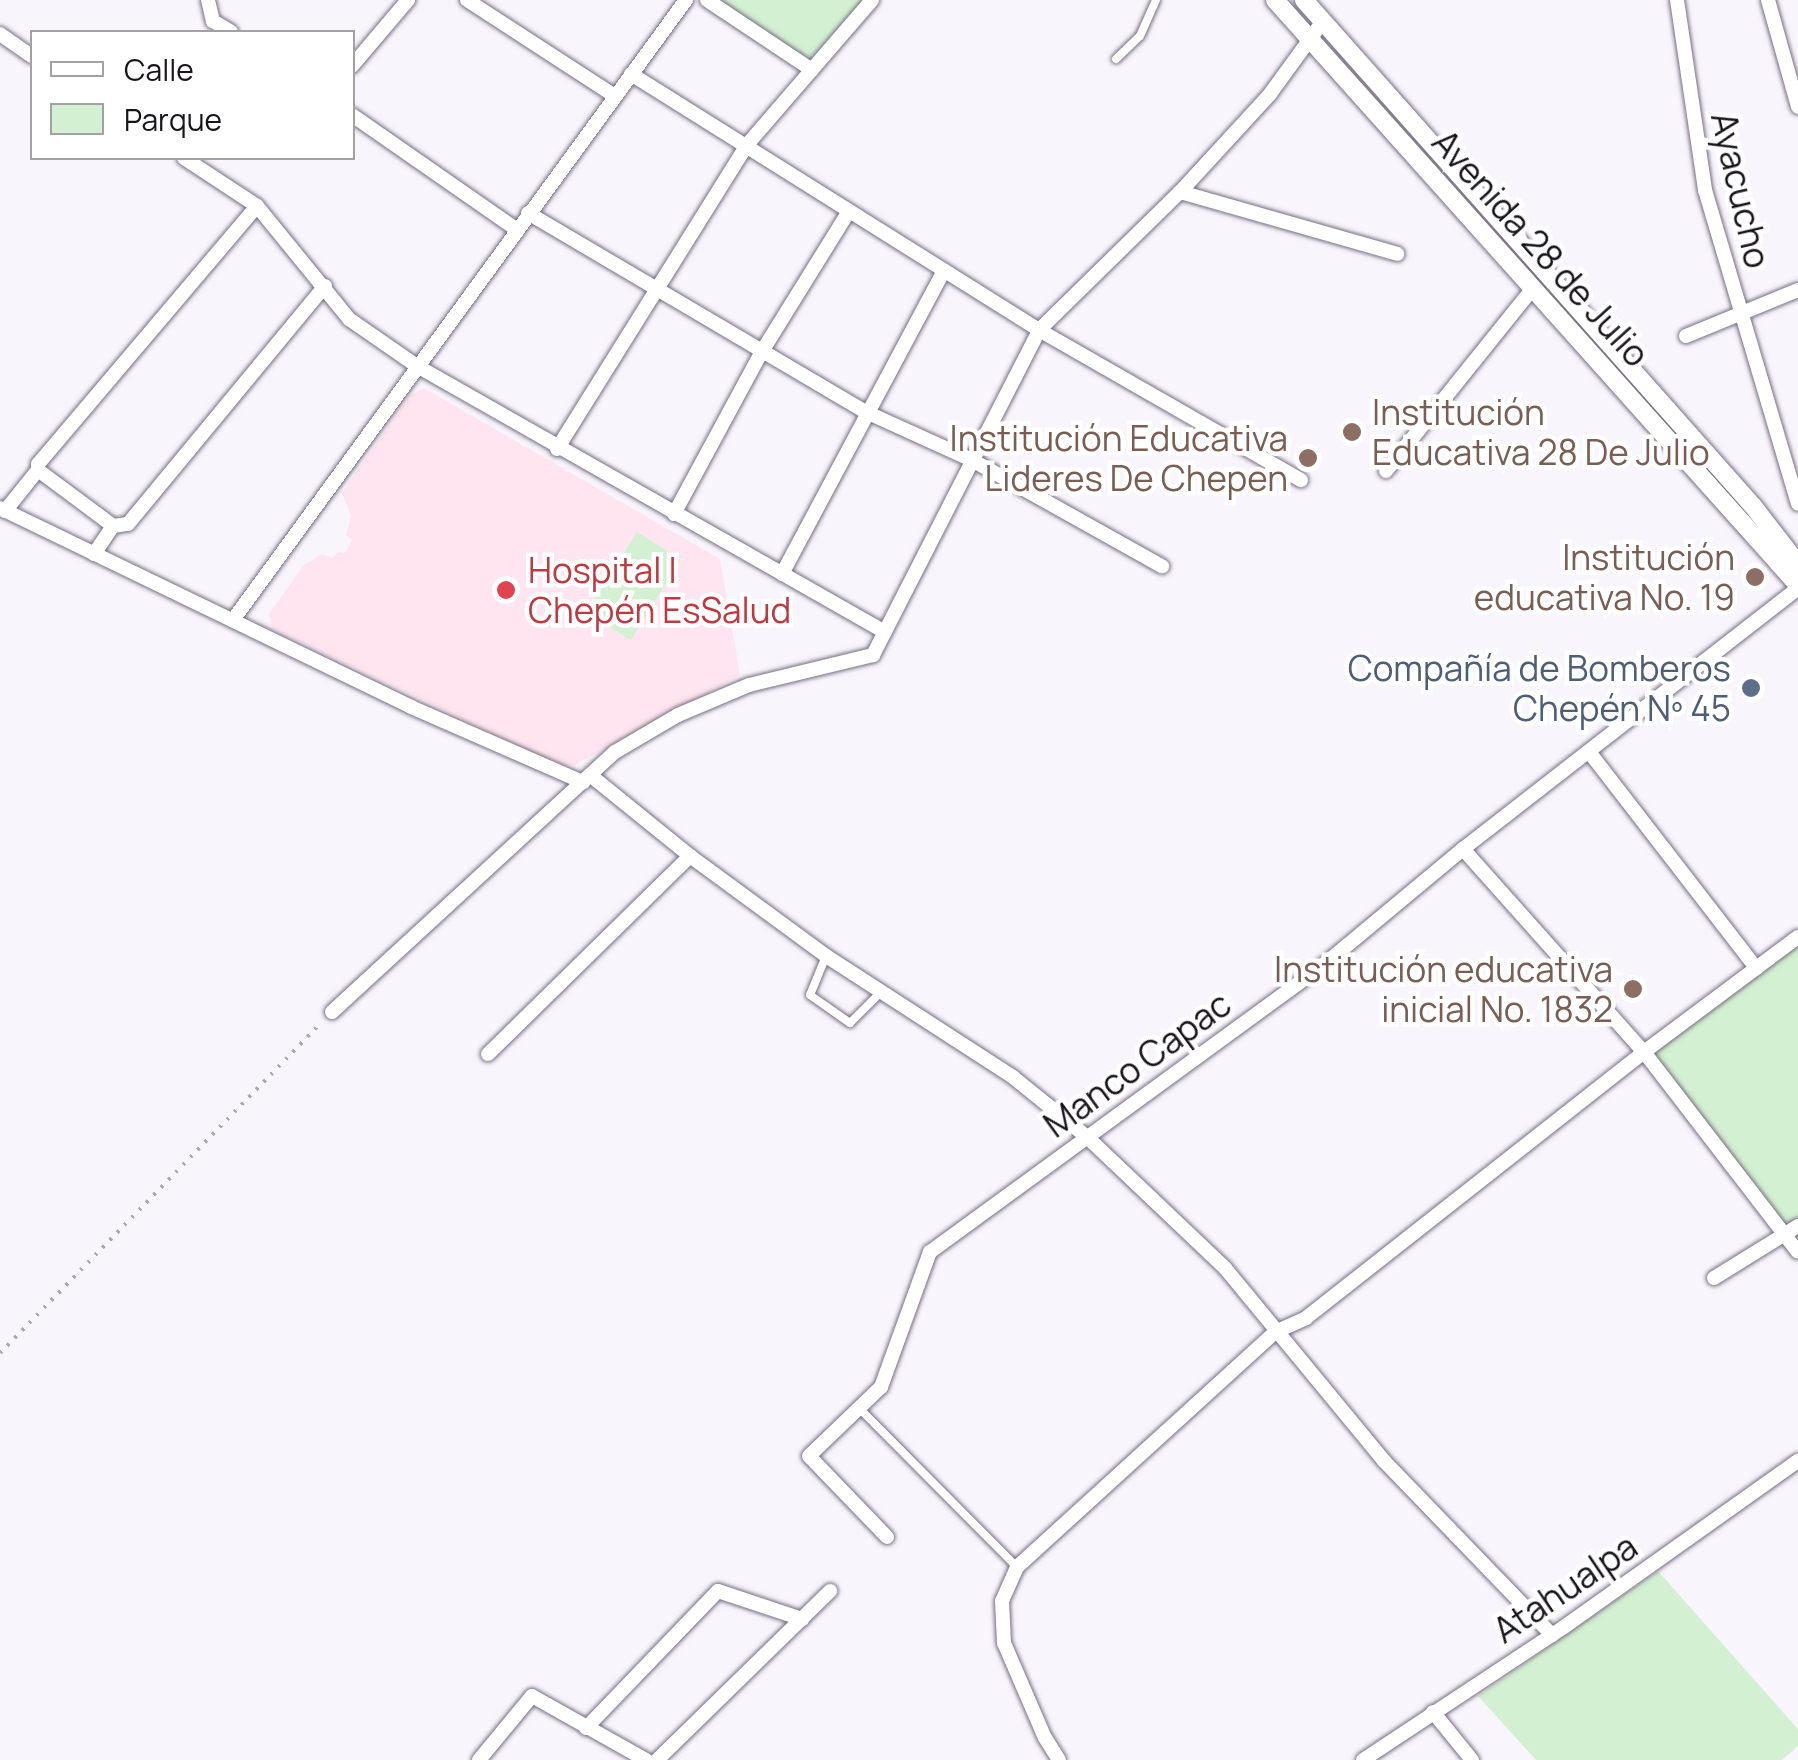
<!DOCTYPE html>
<html>
<head>
<meta charset="utf-8">
<style>
	body { margin:0 }
	#map { position:relative; width:1798px; height:1760px; overflow:hidden; background:#f9f5fd; font-family:Manrope,sans-serif }
	div>[style] { position:absolute }
	[style*='--x'] { left:calc(var(--x)*1px); top:calc(var(--y)*1px); width:calc(var(--w)*1px); rotate:calc(var(--a)*1deg) }
	.medical>* { inset:0; background:#fee5ef }
	.green>* { inset:0; background:#d3f0d3; transform-origin:0 0 }
	.path>* { height:4px; margin-top:-2px; transform-origin:0; background:repeating-linear-gradient(90deg,#aba7af 0 2.5px,transparent 0 10.5px) }
	.roads { filter:drop-shadow(0 0 2px #766d7f) drop-shadow(0 0 2px #766d7f) }
	.service>* { height:8px; margin:-4px; padding:0 4px; transform-origin:4px; border-radius:4px; background:#fff }
	.minor>* { height:14px; margin:-7px; padding:0 7px; transform-origin:7px; border-radius:7px; background:#fff }
	.tertiary>* { height:18px; margin:-9px; padding:0 9px; transform-origin:9px; border-radius:9px; background:#fff }
	.dots>* { width:28px; height:28px; translate:-50% -50%; box-sizing:border-box; border:5px solid #fff; border-radius:50% }
	span { translate:-50% -50%; white-space:nowrap; text-align:center; line-height:1.15; -webkit-text-stroke:9px #fff; paint-order:stroke }
	.street-label { font-size:35px; color:#18141b }
	.education-label { font-size:35px; color:#785e54 }
	.left { translate:0 -50%; text-align:left }
	.right { translate:-100% -50%; text-align:right }
	.health-label { font-size:35px; color:#be3a42 }
	.service-label { font-size:35px; color:#4e5e75 }
	.legend { position:absolute; left:30px; top:30px; width:325px; height:130px; box-sizing:border-box; background:#fff; border:2px solid #a3a1a4; margin:0; padding:12px 18px; list-style:none; font-size:30px; color:#18141b }
	.legend li { display:flex; align-items:center; gap:20px; height:50px }
	.legend b { width:50px; border:2px solid #a3a1a4 }
</style>
</head>
<body>
<div id="map">
	<div class="medical">
		<i style="clip-path:polygon(424px 388px,720px 559px,740px 675px,575px 765px,557px 764px,272px 629px,269px 614px,303px 566px,322px 554px,333px 558px,338px 552px,345px 553px,352px 540px,346px 535px,351px 516px,342px 493px,409px 396px)"></i>
	</div>
	<div class="green">
		<i style="clip-path:polygon(707px 0,872px 0,812px 70px)"></i>
		<i style="left:637px;top:532px;width:52px;height:95px;rotate:32deg"></i>
		<i style="clip-path:polygon(1798px 937px,1798px 1226px,1785px 1235px,1644px 1052px)"></i>
		<i style="clip-path:polygon(1658px 1571px,1798px 1729px,1798px 1746px,1782px 1760px,1536px 1760px,1478px 1696px)"></i>
	</div>
	<div class="path">
		<i style="--x:0;--y:1353;--w:460;--a:-45.8"></i>
	</div>
	<div class="roads">
		<div class="service">
			<i style="--x:1116;--y:59;--w:33;--a:-44"></i>
			<i style="--x:1140;--y:36;--w:39;--a:-66"></i>
			<i style="--x:826;--y:956;--w:42;--a:112.3"></i>
			<i style="--x:810;--y:995;--w:49;--a:35"></i>
			<i style="--x:850;--y:1023;--w:44;--a:-45"></i>
			<i style="--x:860;--y:1409;--w:223;--a:45.2"></i>
		</div>
		<div class="minor">
			<i style="--x:208;--y:0;--w:22;--a:77"></i>
			<i style="--x:213;--y:21;--w:21;--a:31"></i>
			<i style="--x:467;--y:0;--w:176;--a:33"></i>
			<i style="--x:707;--y:0;--w:126;--a:33.7"></i>
			<i style="--x:1677;--y:0;--w:192;--a:81.6"></i>
			<i style="--x:1705;--y:190;--w:327;--a:73.5"></i>
			<i style="--x:1768;--y:0;--w:111;--a:74.3"></i>
			<i style="--x:0;--y:34;--w:39;--a:35"></i>
			<i style="--x:352;--y:66;--w:87;--a:-49.7"></i>
			<i style="--x:631;--y:74;--w:482;--a:32.1"></i>
			<i style="--x:1039;--y:330;--w:302;--a:29.8"></i>
			<i style="--x:352;--y:115;--w:200;--a:34.8"></i>
			<i style="--x:184;--y:158;--w:87;--a:33.3"></i>
			<i style="--x:257;--y:206;--w:146;--a:50.8"></i>
			<i style="--x:349;--y:319;--w:83;--a:34.7"></i>
			<i style="--x:417;--y:366;--w:538;--a:29.61"></i>
			<i style="--x:1180;--y:192;--w:226;--a:15.9"></i>
			<i style="--x:257;--y:206;--w:338;--a:130.3"></i>
			<i style="--x:38;--y:464;--w:6;--a:90"></i>
			<i style="--x:38;--y:470;--w:94;--a:36.7"></i>
			<i style="--x:113;--y:526;--w:15;--a:-8"></i>
			<i style="--x:128;--y:524;--w:309;--a:-50.4"></i>
			<i style="--x:528;--y:213;--w:392;--a:30.5"></i>
			<i style="--x:866;--y:412;--w:116;--a:24.4"></i>
			<i style="--x:972;--y:460;--w:218;--a:29.2"></i>
			<i style="--x:1686;--y:336;--w:121;--a:-22.3"></i>
			<i style="--x:557;--y:449;--w:357;--a:-58"></i>
			<i style="--x:746;--y:146;--w:193;--a:-49.2"></i>
			<i style="--x:1386;--y:471;--w:235;--a:-51.2"></i>
			<i style="--x:0;--y:508;--w:457;--a:25.8"></i>
			<i style="--x:411;--y:707;--w:188;--a:23.6"></i>
			<i style="--x:5;--y:511;--w:53;--a:-51.2"></i>
			<i style="--x:674;--y:514;--w:183;--a:-61.6"></i>
			<i style="--x:761;--y:353;--w:167;--a:-58.2"></i>
			<i style="--x:94;--y:554;--w:34;--a:-56"></i>
			<i style="--x:782;--y:574;--w:344;--a:-61.9"></i>
			<i style="--x:233;--y:620;--w:768;--a:-53.85"></i>
			<i style="--x:1590;--y:753;--w:272;--a:52.3"></i>
			<i style="--x:590;--y:775;--w:129;--a:39"></i>
			<i style="--x:690;--y:856;--w:169;--a:36.3"></i>
			<i style="--x:826;--y:956;--w:223;--a:32.9"></i>
			<i style="--x:1013;--y:1077;--w:95;--a:39"></i>
			<i style="--x:1087;--y:1137;--w:190;--a:43.5"></i>
			<i style="--x:1225;--y:1268;--w:250;--a:50.5"></i>
			<i style="--x:1384;--y:1461;--w:242;--a:46"></i>
			<i style="--x:1463;--y:849;--w:272;--a:48.3"></i>
			<i style="--x:1644;--y:1052;--w:252;--a:52.4"></i>
			<i style="--x:332;--y:1012;--w:384;--a:-42.6"></i>
			<i style="--x:615;--y:752;--w:73;--a:-30.4"></i>
			<i style="--x:678;--y:715;--w:77;--a:-22.9"></i>
			<i style="--x:749;--y:685;--w:128;--a:-13.6"></i>
			<i style="--x:873;--y:655;--w:365;--a:-62.9"></i>
			<i style="--x:1039;--y:330;--w:197;--a:-44.4"></i>
			<i style="--x:1180;--y:192;--w:133;--a:-47.4"></i>
			<i style="--x:1270;--y:94;--w:90;--a:-54"></i>
			<i style="--x:488;--y:1054;--w:283;--a:-44.4"></i>
			<i style="--x:1714;--y:1278;--w:99;--a:-31.8"></i>
			<i style="--x:887;--y:1537;--w:112;--a:-133.9"></i>
			<i style="--x:809;--y:1456;--w:100;--a:-43.8"></i>
			<i style="--x:881;--y:1387;--w:144;--a:-70.1"></i>
			<i style="--x:930;--y:1252;--w:490;--a:-36.1"></i>
			<i style="--x:1326;--y:963;--w:178;--a:-39.8"></i>
			<i style="--x:1463;--y:849;--w:425;--a:-37.9"></i>
			<i style="--x:1433;--y:1712;--w:62;--a:50.9"></i>
			<i style="--x:586;--y:1728;--w:190;--a:-46.1"></i>
			<i style="--x:718;--y:1591;--w:89;--a:18.4"></i>
			<i style="--x:479;--y:1760;--w:83;--a:-50.4"></i>
			<i style="--x:532;--y:1696;--w:131;--a:29.3"></i>
			<i style="--x:657;--y:1760;--w:242;--a:-44.3"></i>
			<i style="--x:1059;--y:1760;--w:26;--a:-122"></i>
			<i style="--x:1045;--y:1738;--w:103;--a:-113.3"></i>
			<i style="--x:1004;--y:1643;--w:42;--a:-92.7"></i>
			<i style="--x:1002;--y:1601;--w:37;--a:-66"></i>
			<i style="--x:1017;--y:1567;--w:349;--a:-42.3"></i>
			<i style="--x:1275;--y:1332;--w:34;--a:-24"></i>
			<i style="--x:1306;--y:1318;--w:430;--a:-38.2"></i>
			<i style="--x:1644;--y:1052;--w:192;--a:-36.8"></i>
			<i style="--x:1363;--y:1760;--w:241;--a:-33.5"></i>
			<i style="--x:1564;--y:1627;--w:287;--a:-35.4"></i>
		</div>
		<div class="tertiary">
			<i style="--x:1275;--y:0;--w:785;--a:48.2"></i>
			<i style="--x:1304;--y:0;--w:676;--a:48.42"></i>
			<i style="--x:1753;--y:506;--w:73;--a:52.2"></i>
		</div>
	</div>
	<div class="dots">
		<i style="left:1352px;top:432px;background:#8d6e63"></i>
		<i style="left:1308px;top:458px;background:#8d6e63"></i>
		<i style="left:1755px;top:577px;background:#8d6e63"></i>
		<i style="left:506px;top:590px;background:#e0444e"></i>
		<i style="left:1751px;top:688px;background:#5c6f8a"></i>
		<i style="left:1633px;top:989px;background:#8d6e63"></i>
	</div>
	<div class="street-label">
		<span style="left:1741px;top:190px;rotate:77deg">Ayacucho</span>
		<span style="left:1541px;top:248px;rotate:48deg">Avenida 28 de Julio</span>
		<span style="left:1137px;top:1064px;rotate:-36deg">Manco Capac</span>
		<span style="left:1565px;top:1588px;rotate:-34deg">Atahualpa</span>
	</div>
	<div class="education-label">
		<span class="left" style="left:1372px;top:432px">Institución<br>Educativa 28 De Julio</span>
		<span class="right" style="left:1288px;top:458px">Institución Educativa<br>Lideres De Chepen</span>
		<span class="right" style="left:1735px;top:577px">Institución<br>educativa No. 19</span>
		<span class="right" style="left:1613px;top:989px">Institución educativa<br>inicial No. 1832</span>
	</div>
	<div class="health-label">
		<span class="left" style="left:528px;top:590px">Hospital I<br>Chepén EsSalud</span>
	</div>
	<div class="service-label">
		<span class="right" style="left:1731px;top:688px">Compañía de Bomberos<br>Chepén Nº 45</span>
	</div>
	<ul class="legend">
	<li><b style="height:12px;background:#fff"></b>Calle</li>
	<li><b style="height:28px;background:#d3f0d3"></b>Parque</li>
	</ul>
</div>
</body>
</html>
